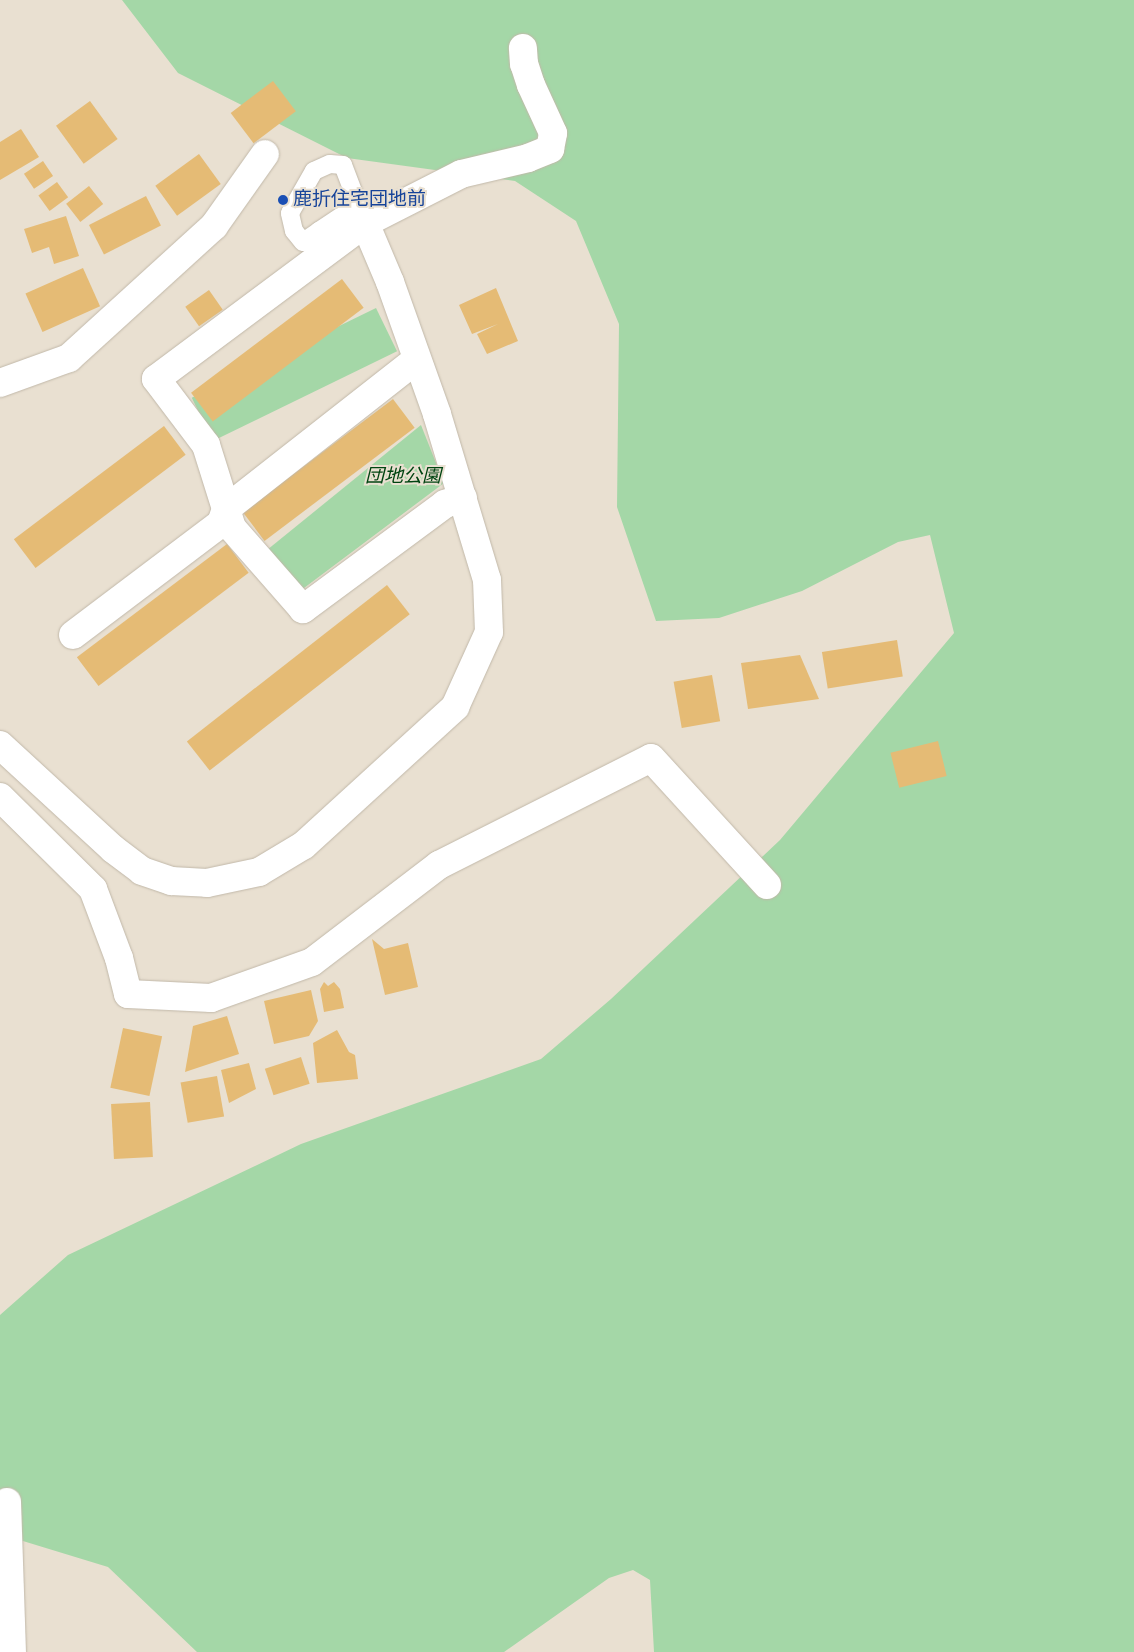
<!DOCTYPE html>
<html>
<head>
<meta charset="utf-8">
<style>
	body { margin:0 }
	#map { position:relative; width:1134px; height:1652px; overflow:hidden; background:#e9e0d1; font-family:Spectral,"Noto Sans JP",serif }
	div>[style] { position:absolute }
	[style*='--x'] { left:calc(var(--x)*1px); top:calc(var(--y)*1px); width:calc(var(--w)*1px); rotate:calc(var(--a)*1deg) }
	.green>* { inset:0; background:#a4d7a7; transform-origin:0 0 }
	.building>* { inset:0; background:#e5bb75; transform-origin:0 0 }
	.roads { filter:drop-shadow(0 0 1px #c1b8a9) drop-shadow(0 0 1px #c1b8a9) }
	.service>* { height:18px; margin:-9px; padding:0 9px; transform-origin:9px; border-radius:9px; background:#fff }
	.minor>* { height:28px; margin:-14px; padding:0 14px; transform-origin:14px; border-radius:14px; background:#fff }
	.dots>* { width:14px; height:14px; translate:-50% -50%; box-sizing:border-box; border:2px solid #e9e0d1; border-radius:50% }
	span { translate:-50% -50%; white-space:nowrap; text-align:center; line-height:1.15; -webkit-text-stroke:4px #e9e0d1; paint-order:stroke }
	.transit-label { font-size:19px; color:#164399 }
	.left { translate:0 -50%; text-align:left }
	.park-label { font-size:19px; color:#041; font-style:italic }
</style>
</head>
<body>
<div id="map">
	<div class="green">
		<i style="clip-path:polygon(122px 0,1134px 0,1134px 1652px,654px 1652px,650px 1580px,633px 1570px,609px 1578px,504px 1652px,197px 1652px,108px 1567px,0 1534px,0 1315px,68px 1255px,301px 1144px,541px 1059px,611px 999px,780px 840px,954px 633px,930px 535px,898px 542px,802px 591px,719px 618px,656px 621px,617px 507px,619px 324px,576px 221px,515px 181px,347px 158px,178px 73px)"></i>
		<i style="left:376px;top:308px;width:48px;height:205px;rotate:64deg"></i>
		<i style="clip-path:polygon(421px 425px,444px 483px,300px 591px,267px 550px)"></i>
	</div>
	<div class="building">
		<i style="left:273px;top:81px;width:38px;height:53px;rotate:53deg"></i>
		<i style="left:90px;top:101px;width:47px;height:42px;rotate:54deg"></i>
		<i style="clip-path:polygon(21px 129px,39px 157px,0 180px,0 142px)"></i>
		<i style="left:199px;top:154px;width:37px;height:54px;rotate:54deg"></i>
		<i style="left:43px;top:161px;width:18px;height:23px;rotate:56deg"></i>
		<i style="left:57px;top:182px;width:19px;height:23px;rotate:54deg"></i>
		<i style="left:89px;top:186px;width:23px;height:29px;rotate:52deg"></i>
		<i style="left:146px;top:196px;width:33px;height:64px;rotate:63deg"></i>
		<i style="clip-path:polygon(66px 216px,79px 256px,54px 264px,49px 247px,32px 253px,24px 229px)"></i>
		<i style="left:83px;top:268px;width:42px;height:63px;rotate:66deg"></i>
		<i style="left:342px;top:279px;width:36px;height:189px;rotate:53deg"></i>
		<i style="clip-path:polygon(496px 288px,518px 341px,487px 354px,477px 334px,498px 324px,472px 334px,459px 305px)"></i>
		<i style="left:209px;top:290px;width:24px;height:29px;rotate:55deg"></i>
		<i style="left:393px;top:399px;width:36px;height:188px;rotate:53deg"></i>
		<i style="left:164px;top:426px;width:36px;height:188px;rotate:53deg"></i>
		<i style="left:227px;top:544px;width:36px;height:188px;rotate:53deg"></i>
		<i style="left:387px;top:585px;width:37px;height:254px;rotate:52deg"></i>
		<i style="left:897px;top:640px;width:37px;height:76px;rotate:81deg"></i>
		<i style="clip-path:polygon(800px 655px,819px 699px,748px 709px,741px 663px)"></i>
		<i style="left:712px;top:675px;width:47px;height:39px;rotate:80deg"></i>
		<i style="left:938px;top:741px;width:36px;height:49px;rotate:76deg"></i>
		<i style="clip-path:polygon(372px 939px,384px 949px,408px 943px,418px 987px,385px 995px)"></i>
		<i style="clip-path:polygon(324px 982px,328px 986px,334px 982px,340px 989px,344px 1008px,324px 1012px,320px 989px)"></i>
		<i style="clip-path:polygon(311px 990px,318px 1021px,309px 1036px,274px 1044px,264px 1001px)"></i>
		<i style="clip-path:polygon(227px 1016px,239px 1054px,185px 1072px,193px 1026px)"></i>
		<i style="left:123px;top:1028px;width:40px;height:61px;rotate:12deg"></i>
		<i style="clip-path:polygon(337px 1030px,349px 1052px,355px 1055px,358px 1079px,317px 1083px,313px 1043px)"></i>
		<i style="left:301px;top:1057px;width:28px;height:38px;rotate:72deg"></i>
		<i style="clip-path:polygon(249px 1063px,256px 1089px,229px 1103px,221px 1070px)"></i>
		<i style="left:217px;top:1076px;width:41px;height:37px;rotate:80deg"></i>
		<i style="left:150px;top:1102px;width:55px;height:39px;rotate:87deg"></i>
	</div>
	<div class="roads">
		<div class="service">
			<i style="--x:319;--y:231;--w:47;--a:-33.7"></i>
			<i style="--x:328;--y:251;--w:22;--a:-114"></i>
			<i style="--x:319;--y:231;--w:19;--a:145"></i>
			<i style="--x:303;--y:242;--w:14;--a:-129"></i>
			<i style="--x:294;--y:231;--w:18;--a:-103"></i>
			<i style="--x:290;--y:213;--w:48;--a:-60.3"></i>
			<i style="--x:314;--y:171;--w:17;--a:-24"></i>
			<i style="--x:330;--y:164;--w:13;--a:4"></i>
			<i style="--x:343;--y:165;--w:62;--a:69.2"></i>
		</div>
		<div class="minor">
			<i style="--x:0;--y:383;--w:73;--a:-19.9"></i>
			<i style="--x:69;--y:358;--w:196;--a:-42.3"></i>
			<i style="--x:214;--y:226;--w:88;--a:-54.7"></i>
			<i style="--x:463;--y:498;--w:19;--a:162"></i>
			<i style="--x:445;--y:504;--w:177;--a:143.5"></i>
			<i style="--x:303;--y:609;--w:108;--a:-131.2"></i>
			<i style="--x:232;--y:528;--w:87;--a:-107.4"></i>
			<i style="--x:206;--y:445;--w:83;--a:-127.1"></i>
			<i style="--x:156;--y:379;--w:261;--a:-36.7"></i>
			<i style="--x:365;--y:223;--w:108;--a:-27"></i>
			<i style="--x:461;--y:174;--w:69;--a:-13.4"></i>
			<i style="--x:528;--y:158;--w:24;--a:-22"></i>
			<i style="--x:550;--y:149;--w:16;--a:-79"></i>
			<i style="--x:553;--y:133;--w:53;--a:-114.6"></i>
			<i style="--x:531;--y:85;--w:22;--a:-108"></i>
			<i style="--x:524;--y:64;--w:16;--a:-94"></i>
			<i style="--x:73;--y:635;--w:186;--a:-37.1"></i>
			<i style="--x:221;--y:523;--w:15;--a:-70"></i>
			<i style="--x:226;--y:509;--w:241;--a:-38.1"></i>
			<i style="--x:0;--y:745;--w:154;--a:42.6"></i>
			<i style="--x:113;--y:849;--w:36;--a:37"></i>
			<i style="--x:142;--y:871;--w:31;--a:19"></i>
			<i style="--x:171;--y:881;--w:36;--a:3"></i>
			<i style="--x:207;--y:883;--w:53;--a:-11.9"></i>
			<i style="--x:259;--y:872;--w:52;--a:-31"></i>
			<i style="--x:304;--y:845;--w:205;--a:-42.4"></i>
			<i style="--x:455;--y:707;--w:82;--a:-65.6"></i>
			<i style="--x:489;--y:632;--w:52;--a:-92.2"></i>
			<i style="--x:487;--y:580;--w:173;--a:-106.8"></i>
			<i style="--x:437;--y:414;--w:140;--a:-109.6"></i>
			<i style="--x:390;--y:282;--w:64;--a:-113"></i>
			<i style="--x:0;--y:797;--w:131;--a:44.7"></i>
			<i style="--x:93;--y:889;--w:74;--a:69.4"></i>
			<i style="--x:119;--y:958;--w:37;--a:76"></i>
			<i style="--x:128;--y:994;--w:83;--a:2.8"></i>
			<i style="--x:211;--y:998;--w:107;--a:-19.6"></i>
			<i style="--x:312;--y:962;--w:160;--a:-37.4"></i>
			<i style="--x:439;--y:865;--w:237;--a:-26.8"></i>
			<i style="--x:651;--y:758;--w:172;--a:47.6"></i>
			<i style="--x:7;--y:1502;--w:150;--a:88.1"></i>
		</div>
	</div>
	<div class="dots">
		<i style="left:283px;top:200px;background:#1a4fb4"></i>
	</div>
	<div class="transit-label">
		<span class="left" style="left:293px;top:200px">鹿折住宅団地前</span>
	</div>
	<div class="park-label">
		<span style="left:403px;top:477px">団地公園</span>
	</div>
</div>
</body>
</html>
